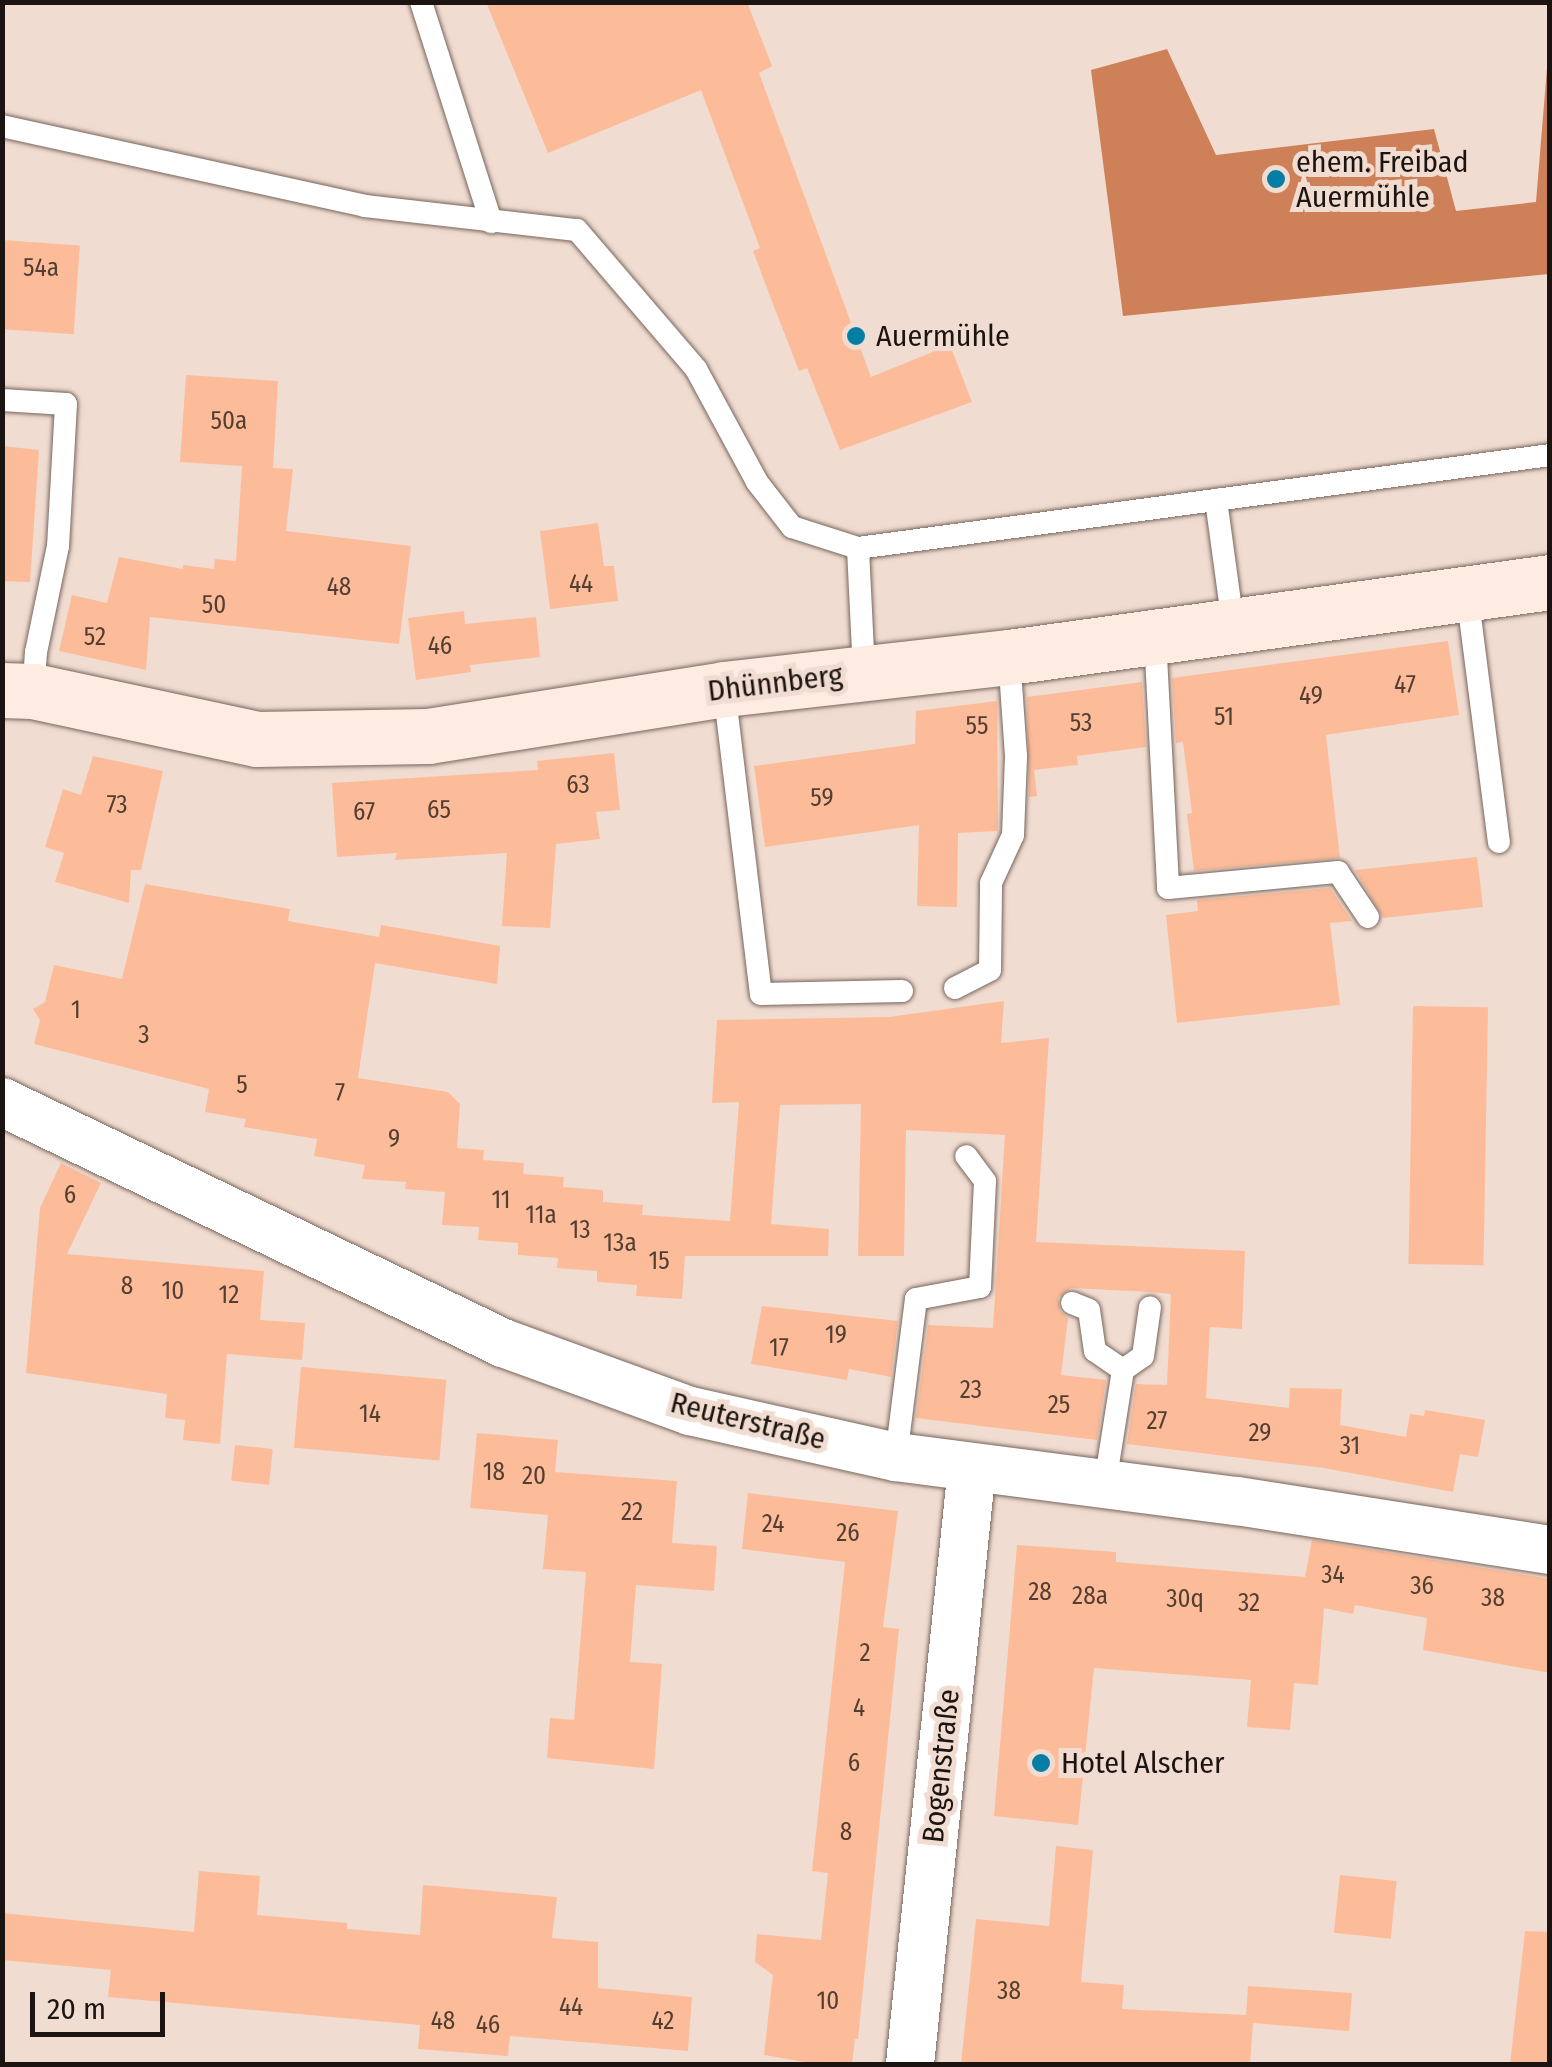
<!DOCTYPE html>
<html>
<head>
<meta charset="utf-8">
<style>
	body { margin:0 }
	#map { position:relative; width:1552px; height:2067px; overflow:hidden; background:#f1dcd1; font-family:"Fira Sans Condensed",sans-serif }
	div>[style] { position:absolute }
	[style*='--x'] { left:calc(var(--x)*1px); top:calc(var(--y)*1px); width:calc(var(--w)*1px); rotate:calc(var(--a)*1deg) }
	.water>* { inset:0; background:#ce8158 }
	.building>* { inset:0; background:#fcbc9a; transform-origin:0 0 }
	.roads { filter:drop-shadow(0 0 2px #78665c) drop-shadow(0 0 2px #78665c) }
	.lane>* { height:22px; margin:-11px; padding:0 11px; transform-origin:11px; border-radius:11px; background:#fff }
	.street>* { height:48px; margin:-24px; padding:0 24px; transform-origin:24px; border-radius:24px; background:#fff }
	.secondary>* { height:55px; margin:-27.5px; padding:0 27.5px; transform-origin:27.5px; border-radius:27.5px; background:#feebe1 }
	.dots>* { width:28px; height:28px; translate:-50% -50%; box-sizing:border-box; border:5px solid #f1dcd1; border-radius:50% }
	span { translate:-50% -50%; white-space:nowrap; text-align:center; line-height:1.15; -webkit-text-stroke:10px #f1dcd1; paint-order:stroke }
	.number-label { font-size:25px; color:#533e32 }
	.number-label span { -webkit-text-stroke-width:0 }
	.poi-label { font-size:30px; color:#1b1410 }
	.left { translate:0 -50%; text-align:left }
	.street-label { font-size:30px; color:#1b1410 }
	.frame { position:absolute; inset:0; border:5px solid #1b1410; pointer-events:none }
	.scale { position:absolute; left:30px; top:1992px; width:135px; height:45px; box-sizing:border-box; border:5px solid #1b1410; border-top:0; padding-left:12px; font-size:30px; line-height:35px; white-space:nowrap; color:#1b1410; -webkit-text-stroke:8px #f1dcd1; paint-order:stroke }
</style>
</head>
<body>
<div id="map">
	<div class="water">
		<i style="clip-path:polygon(1549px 44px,1549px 274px,1123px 316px,1091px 70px,1167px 49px,1216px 155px,1434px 129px,1456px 211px,1536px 202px)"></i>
	</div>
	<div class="building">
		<i style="clip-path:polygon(486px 2px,747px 2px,772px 66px,759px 73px,871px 377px,950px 345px,972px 402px,840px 450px,807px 368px,799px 371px,771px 299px,753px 251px,760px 248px,701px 90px,548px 153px)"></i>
		<i style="left:2px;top:240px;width:78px;height:89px;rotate:4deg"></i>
		<i style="clip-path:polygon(186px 375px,278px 381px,273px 468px,293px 469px,286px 531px,411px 546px,399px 644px,150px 617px,146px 670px,59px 651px,72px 595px,107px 603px,119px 557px,183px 569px,183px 565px,214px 569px,215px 559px,236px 561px,242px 466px,180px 462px)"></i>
		<i style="clip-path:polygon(2px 446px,39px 450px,30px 582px,2px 581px)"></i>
		<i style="clip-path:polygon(598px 523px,604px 566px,614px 566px,618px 601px,550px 609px,540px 531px)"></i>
		<i style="clip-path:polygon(464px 611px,465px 624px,536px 617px,540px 657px,470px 665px,471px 672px,416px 680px,408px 618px)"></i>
		<i style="clip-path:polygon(1448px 641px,1459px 715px,1326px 735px,1340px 858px,1194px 871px,1187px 814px,1192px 813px,1183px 742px,1176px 743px,1172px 678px)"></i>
		<i style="clip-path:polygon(1142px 682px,1146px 747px,1077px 756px,1078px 765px,1034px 770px,1037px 796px,1029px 797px,1027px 697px)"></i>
		<i style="clip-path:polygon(997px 701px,998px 831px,958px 833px,957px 907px,917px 906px,919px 825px,765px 847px,754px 766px,915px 744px,916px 711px)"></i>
		<i style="clip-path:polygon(614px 753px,620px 810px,596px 812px,600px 839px,556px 844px,550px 928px,502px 926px,507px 853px,395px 860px,397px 853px,337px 857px,332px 783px,538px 770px,537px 761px)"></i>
		<i style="clip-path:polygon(93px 756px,163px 771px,141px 870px,131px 870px,129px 903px,55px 882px,64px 853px,45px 847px,63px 789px,81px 795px)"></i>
		<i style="clip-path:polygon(1477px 857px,1483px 907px,1383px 918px,1355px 870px)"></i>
		<i style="clip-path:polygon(145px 884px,290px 909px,288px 921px,379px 937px,381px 925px,500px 946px,497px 984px,375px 963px,358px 1078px,448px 1092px,460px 1104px,457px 1148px,484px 1150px,483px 1160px,524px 1163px,523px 1174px,564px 1177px,563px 1187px,603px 1190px,603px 1202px,643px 1205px,642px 1215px,730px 1221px,739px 1102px,712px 1103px,717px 1020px,889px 1017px,1004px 1001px,1001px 1043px,1049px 1038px,1036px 1242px,1245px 1251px,1242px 1329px,1210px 1327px,1206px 1398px,1289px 1408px,1290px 1388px,1342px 1389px,1340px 1425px,1406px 1437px,1410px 1414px,1424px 1416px,1425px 1410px,1485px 1420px,1478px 1457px,1460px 1454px,1453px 1492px,1324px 1468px,1127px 1444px,1136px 1384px,1167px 1385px,1171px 1294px,1151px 1292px,1071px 1288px,1058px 1298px,1060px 1311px,1068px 1318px,1061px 1375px,1106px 1380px,1097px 1440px,916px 1418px,928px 1325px,993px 1328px,1005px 1135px,906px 1130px,904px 1256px,858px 1256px,861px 1104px,780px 1105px,771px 1224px,829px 1229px,828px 1256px,685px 1256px,682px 1299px,636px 1296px,637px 1285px,597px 1282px,597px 1271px,557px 1268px,558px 1258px,518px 1255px,518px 1243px,478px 1240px,479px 1227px,442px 1225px,445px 1192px,405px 1189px,406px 1182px,362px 1179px,365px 1165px,314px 1156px,317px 1139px,244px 1127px,246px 1119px,205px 1112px,209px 1089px,34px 1044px,40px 1020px,33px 1009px,45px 1002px,54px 965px,122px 979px)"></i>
		<i style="clip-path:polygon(1330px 888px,1352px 921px,1330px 923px,1340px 1005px,1177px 1023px,1166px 915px,1198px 911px,1197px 900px)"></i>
		<i style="left:1413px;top:1006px;width:75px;height:258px;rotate:1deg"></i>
		<i style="clip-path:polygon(61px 1163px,101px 1183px,67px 1254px,264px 1271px,260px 1320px,305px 1323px,302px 1360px,227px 1354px,220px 1444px,183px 1440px,185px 1420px,165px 1418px,167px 1394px,26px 1373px,40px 1208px)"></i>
		<i style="clip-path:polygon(762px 1306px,898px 1321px,891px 1377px,849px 1369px,847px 1380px,751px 1364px)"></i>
		<i style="left:301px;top:1367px;width:146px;height:81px;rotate:5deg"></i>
		<i style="clip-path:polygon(477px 1433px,558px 1440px,555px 1472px,677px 1481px,672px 1543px,717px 1546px,714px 1591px,636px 1585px,630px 1662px,662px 1664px,654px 1769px,547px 1758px,550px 1718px,574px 1720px,586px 1572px,543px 1569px,548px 1515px,470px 1508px)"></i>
		<i style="left:235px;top:1445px;width:38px;height:36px;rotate:6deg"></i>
		<i style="clip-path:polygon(748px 1493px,898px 1511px,883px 1627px,899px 1629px,858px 2039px,855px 2039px,852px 2064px,816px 2064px,764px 2055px,773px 1975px,755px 1962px,757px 1934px,821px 1940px,828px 1873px,812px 1871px,845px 1562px,742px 1549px)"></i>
		<i style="clip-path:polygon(1312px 1540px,1550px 1579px,1550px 1673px,1423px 1650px,1427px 1618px,1355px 1605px,1353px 1614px,1324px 1608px,1318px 1685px,1294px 1683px,1290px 1730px,1247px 1727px,1251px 1680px,1094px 1668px,1078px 1825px,994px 1816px,1017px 1545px,1116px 1552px,1116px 1562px,1305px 1577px)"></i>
		<i style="clip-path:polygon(1056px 1846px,1093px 1850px,1081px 1982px,1124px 1985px,1122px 2009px,1246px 2015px,1248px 1986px,1352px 1993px,1349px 2031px,1253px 2023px,1250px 2064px,961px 2064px,976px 1919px,1049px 1926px)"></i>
		<i style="clip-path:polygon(199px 1871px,260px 1876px,257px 1915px,347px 1923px,347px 1929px,420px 1935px,423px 1885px,557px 1897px,552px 1938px,598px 1942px,598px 1988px,692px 1997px,688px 2051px,510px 2036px,508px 2056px,418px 2049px,420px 2025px,108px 1997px,111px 1970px,2px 1960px,2px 1913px,194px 1932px)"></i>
		<i style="left:1340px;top:1875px;width:57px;height:58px;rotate:6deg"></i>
		<i style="clip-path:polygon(1525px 1931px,1550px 1932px,1550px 2064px,1510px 2064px)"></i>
	</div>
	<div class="roads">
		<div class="lane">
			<i style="--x:421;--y:2;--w:231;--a:72.3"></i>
			<i style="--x:2;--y:126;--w:372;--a:12.4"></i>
			<i style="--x:365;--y:206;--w:213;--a:6.5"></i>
			<i style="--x:577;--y:230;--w:183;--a:49.4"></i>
			<i style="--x:696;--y:369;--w:128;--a:61.6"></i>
			<i style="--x:757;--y:482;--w:57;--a:52.1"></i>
			<i style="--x:792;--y:527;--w:69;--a:17.7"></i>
			<i style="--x:2;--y:400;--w:64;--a:3.6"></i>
			<i style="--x:66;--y:404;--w:142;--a:93.2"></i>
			<i style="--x:58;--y:546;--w:108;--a:101.7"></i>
			<i style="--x:36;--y:652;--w:39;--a:94"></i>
			<i style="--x:1216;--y:500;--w:125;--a:82.2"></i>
			<i style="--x:1467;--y:593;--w:251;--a:82.7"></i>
			<i style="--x:1155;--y:637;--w:251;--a:87"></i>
			<i style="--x:1168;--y:888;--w:171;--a:-5.4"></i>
			<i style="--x:1338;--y:872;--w:54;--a:56.3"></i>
			<i style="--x:864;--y:672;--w:124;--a:-92.8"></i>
			<i style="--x:858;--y:548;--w:698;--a:-7.65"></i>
			<i style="--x:724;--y:689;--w:307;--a:83.1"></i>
			<i style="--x:761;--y:994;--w:141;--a:-1.2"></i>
			<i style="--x:955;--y:988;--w:39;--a:-27"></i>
			<i style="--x:990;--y:970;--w:87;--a:-89.3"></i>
			<i style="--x:991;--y:883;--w:53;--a:-65.4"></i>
			<i style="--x:1013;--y:835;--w:79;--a:-87.8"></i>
			<i style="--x:1016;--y:756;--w:99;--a:-94"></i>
			<i style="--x:1072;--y:1303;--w:18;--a:22"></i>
			<i style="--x:1089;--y:1310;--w:41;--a:81.7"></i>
			<i style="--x:1095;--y:1351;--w:34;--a:34"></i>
			<i style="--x:1123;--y:1370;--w:115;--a:99"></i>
			<i style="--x:1123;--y:1370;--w:24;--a:-35"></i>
			<i style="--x:1143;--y:1356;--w:49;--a:-81.9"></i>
			<i style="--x:896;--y:1457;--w:159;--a:-82.8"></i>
			<i style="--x:916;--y:1299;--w:65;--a:-10.6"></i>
			<i style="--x:980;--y:1287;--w:106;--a:-87.3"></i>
			<i style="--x:985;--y:1181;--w:31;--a:-127"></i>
		</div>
		<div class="street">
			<i style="--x:2;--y:1102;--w:556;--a:25.69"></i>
			<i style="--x:503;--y:1343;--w:199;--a:20"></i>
			<i style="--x:690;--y:1411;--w:211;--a:12.6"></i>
			<i style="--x:896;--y:1457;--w:344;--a:7.4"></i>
			<i style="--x:1237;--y:1501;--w:317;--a:8.9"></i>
			<i style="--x:910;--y:2064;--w:600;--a:-84.07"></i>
		</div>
		<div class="secondary">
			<i style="--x:2;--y:690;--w:31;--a:2"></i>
			<i style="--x:33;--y:691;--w:229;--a:12.1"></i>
			<i style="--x:257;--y:739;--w:171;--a:-1"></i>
			<i style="--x:428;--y:736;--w:300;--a:-9"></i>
			<i style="--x:724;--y:689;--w:287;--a:-6.4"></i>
			<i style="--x:1009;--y:657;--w:546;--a:-7.89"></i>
		</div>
	</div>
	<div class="dots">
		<i style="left:1276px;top:179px;background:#057ea5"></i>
		<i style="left:856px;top:336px;background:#057ea5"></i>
		<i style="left:1041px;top:1763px;background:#057ea5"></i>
	</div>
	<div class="number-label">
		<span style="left:41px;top:268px">54a</span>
		<span style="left:229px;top:421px">50a</span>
		<span style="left:581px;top:584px">44</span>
		<span style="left:339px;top:587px">48</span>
		<span style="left:214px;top:605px">50</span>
		<span style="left:95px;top:637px">52</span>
		<span style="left:440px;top:646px">46</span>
		<span style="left:1405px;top:685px">47</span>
		<span style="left:1311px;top:696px">49</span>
		<span style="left:1224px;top:717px">51</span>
		<span style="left:1081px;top:723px">53</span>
		<span style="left:977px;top:726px">55</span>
		<span style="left:578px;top:785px">63</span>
		<span style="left:822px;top:798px">59</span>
		<span style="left:117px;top:805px">73</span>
		<span style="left:439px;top:810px">65</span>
		<span style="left:364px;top:812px">67</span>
		<span style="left:76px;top:1010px">1</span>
		<span style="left:144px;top:1035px">3</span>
		<span style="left:242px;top:1085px">5</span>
		<span style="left:340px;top:1093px">7</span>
		<span style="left:394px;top:1139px">9</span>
		<span style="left:70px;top:1195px">6</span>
		<span style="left:501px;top:1200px">11</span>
		<span style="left:541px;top:1215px">11a</span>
		<span style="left:580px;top:1230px">13</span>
		<span style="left:620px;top:1243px">13a</span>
		<span style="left:659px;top:1261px">15</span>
		<span style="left:127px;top:1286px">8</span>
		<span style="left:173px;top:1291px">10</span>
		<span style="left:229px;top:1295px">12</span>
		<span style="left:836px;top:1335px">19</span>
		<span style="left:779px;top:1348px">17</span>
		<span style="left:971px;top:1390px">23</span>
		<span style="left:1059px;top:1405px">25</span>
		<span style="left:370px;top:1414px">14</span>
		<span style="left:1157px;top:1421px">27</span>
		<span style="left:1260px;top:1433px">29</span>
		<span style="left:1350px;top:1446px">31</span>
		<span style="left:494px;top:1472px">18</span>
		<span style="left:534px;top:1476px">20</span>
		<span style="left:632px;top:1512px">22</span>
		<span style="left:773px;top:1524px">24</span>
		<span style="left:848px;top:1533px">26</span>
		<span style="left:1333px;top:1575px">34</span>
		<span style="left:1422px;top:1586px">36</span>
		<span style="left:1040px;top:1592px">28</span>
		<span style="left:1090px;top:1596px">28a</span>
		<span style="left:1493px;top:1598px">38</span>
		<span style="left:1185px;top:1599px">30q</span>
		<span style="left:1249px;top:1603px">32</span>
		<span style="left:865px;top:1653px">2</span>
		<span style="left:859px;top:1708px">4</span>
		<span style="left:854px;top:1763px">6</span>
		<span style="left:846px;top:1832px">8</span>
		<span style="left:1009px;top:1991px">38</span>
		<span style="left:828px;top:2001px">10</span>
		<span style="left:571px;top:2007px">44</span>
		<span style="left:443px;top:2021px">48</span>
		<span style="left:663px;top:2021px">42</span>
		<span style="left:488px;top:2025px">46</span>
	</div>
	<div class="poi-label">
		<span class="left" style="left:1296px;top:179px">ehem. Freibad<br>Auermühle</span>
		<span class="left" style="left:876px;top:336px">Auermühle</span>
		<span class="left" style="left:1061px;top:1763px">Hotel Alscher</span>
	</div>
	<div class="street-label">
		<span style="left:775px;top:683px;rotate:-7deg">Dhünnberg</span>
		<span style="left:748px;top:1421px;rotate:14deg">Reuterstraße</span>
		<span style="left:941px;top:1766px;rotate:-84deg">Bogenstraße</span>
	</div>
	<div class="frame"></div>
	<div class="scale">20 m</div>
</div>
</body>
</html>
